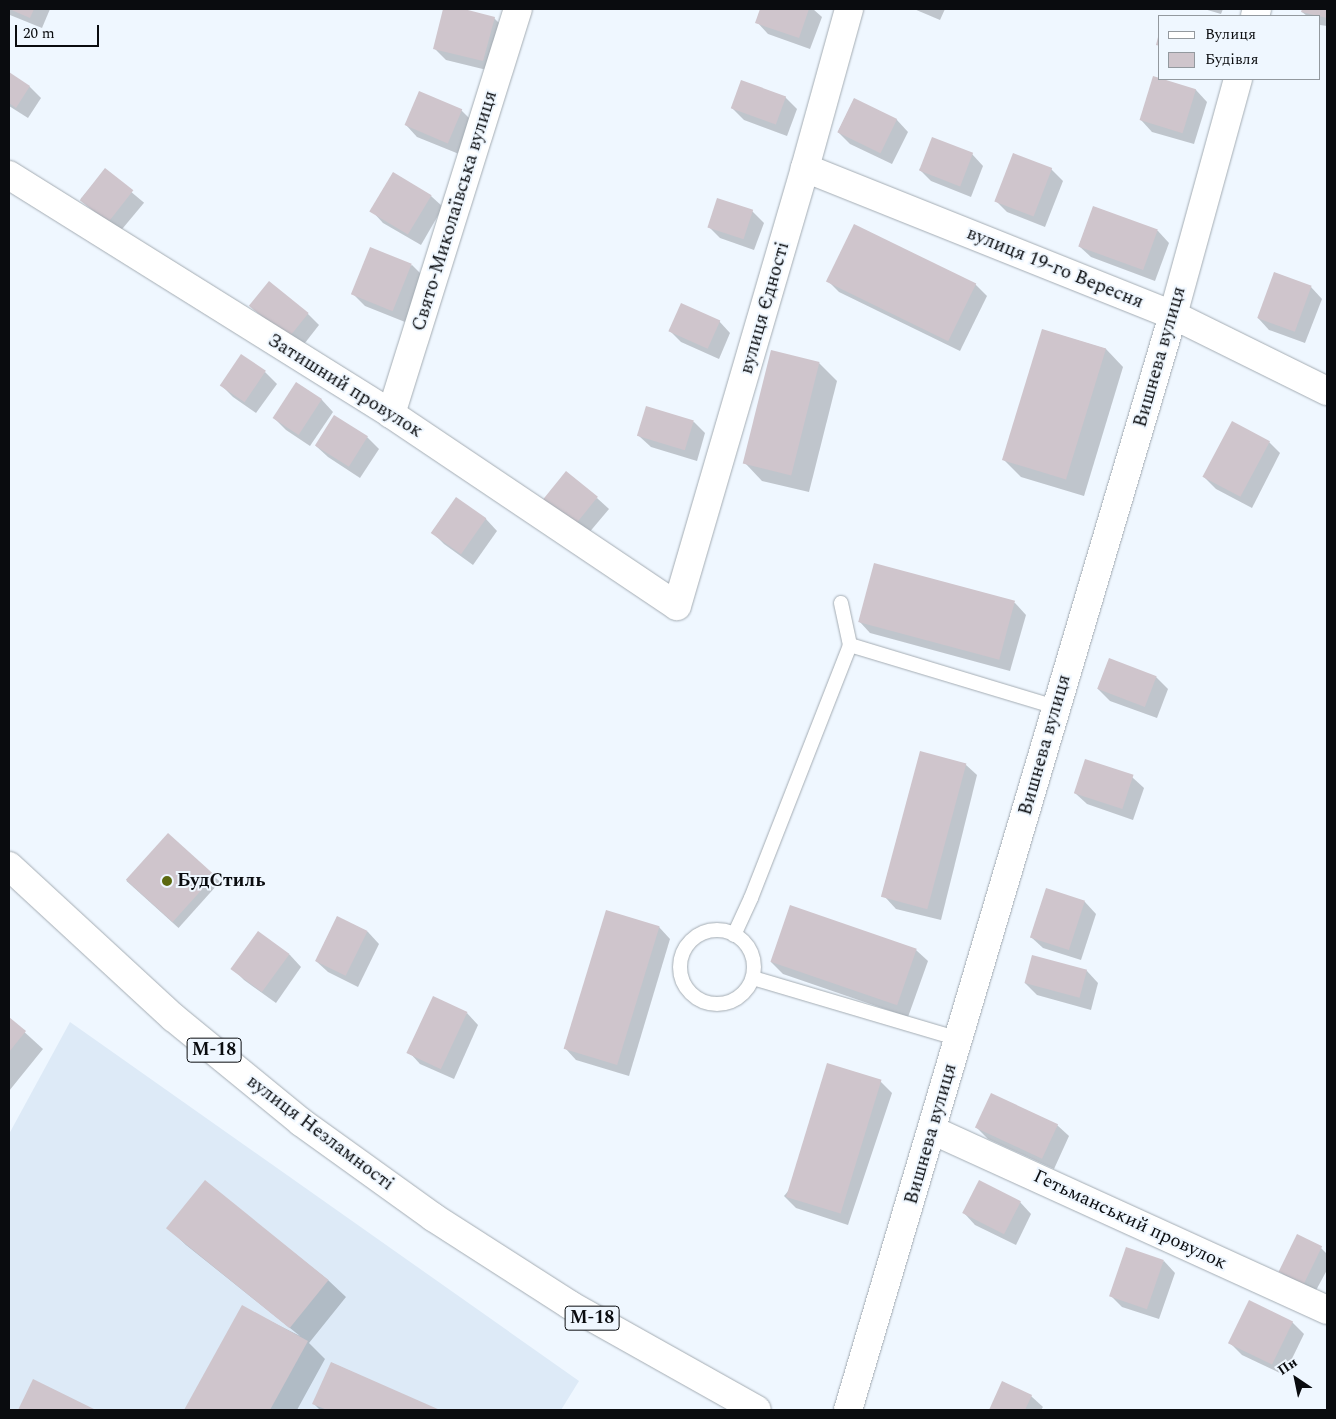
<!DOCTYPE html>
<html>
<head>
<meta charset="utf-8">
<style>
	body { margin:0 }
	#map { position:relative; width:1336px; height:1419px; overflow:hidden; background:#eff7ff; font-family:Spectral,serif }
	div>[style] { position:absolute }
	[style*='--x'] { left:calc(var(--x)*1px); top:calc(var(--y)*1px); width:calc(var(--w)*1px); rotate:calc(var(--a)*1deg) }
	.built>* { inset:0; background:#ddeaf7 }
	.shadow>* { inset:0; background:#0003; transform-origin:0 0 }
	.building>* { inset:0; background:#cfc5cc; transform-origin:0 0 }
	.roads { filter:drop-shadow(0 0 1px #a4acb3) drop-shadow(0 0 1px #a4acb3) }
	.lane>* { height:14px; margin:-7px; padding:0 7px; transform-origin:7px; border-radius:7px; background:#fff }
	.lane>.ring { margin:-7px; padding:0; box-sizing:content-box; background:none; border:14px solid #fff; border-radius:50% }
	.street>* { height:28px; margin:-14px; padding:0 14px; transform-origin:14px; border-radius:14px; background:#fff }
	.highway>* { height:28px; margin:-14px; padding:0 14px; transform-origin:14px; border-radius:14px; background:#fff }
	.dots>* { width:14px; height:14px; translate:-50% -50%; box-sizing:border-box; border:2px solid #eff7ff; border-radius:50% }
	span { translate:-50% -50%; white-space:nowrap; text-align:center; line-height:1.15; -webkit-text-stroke:4px #eff7ff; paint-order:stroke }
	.shield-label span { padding:1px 4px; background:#eff7ff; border:1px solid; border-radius:4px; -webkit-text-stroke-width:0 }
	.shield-label { font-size:18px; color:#0a0c0f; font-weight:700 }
	.street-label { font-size:19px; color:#0a0c0f }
	.poi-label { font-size:19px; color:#0a0c0f; font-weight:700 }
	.left { translate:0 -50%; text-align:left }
	.frame { position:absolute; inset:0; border:10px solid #0a0c0f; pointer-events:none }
	.legend { position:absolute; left:1158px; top:15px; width:162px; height:65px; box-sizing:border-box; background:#eff7ff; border:1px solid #93999f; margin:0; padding:6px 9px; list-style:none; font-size:15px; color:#0a0c0f }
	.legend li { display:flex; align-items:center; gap:10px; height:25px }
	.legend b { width:25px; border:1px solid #93999f }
	.north { position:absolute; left:1271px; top:1354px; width:50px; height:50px; -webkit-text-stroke:4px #eff7ff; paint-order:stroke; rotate:326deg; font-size:14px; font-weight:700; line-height:20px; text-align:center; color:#0a0c0f }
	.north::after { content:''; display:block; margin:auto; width:18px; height:22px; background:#0a0c0f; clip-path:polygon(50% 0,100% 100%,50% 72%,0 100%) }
	.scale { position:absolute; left:15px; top:25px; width:84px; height:22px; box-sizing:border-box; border:2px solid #0a0c0f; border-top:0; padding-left:6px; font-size:15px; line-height:18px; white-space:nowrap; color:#0a0c0f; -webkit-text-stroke:4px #eff7ff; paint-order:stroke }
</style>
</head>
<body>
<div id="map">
	<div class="built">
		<i style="clip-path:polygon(70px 1022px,579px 1381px,561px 1410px,9px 1410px,9px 1134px)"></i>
	</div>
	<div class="shadow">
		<i style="clip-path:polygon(9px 9px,50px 9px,42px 28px,10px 15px)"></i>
		<i style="clip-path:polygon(444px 9px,460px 9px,494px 18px,506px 30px,495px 72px,446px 60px,434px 48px)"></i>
		<i style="clip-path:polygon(761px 9px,813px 9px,822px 17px,810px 49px,768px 34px,757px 22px)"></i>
		<i style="clip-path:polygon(914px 9px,945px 9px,940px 20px)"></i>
		<i style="clip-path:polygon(1204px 9px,1223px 9px,1221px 14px)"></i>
		<i style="clip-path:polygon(1303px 9px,1327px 9px,1327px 26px,1320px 25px,1320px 16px,1307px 16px,1302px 12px)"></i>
		<i style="clip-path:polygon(9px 73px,30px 87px,41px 98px,28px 118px,9px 106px)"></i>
		<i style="clip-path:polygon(1154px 78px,1196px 90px,1207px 102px,1194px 144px,1152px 132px,1141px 120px)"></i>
		<i style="clip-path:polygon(785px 97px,797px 109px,787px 136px,744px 120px,732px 108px)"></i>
		<i style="clip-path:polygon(854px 99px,897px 120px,908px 132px,892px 164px,850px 144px,838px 132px)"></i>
		<i style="clip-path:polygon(461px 110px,473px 122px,459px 154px,417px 137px,406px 125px)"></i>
		<i style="clip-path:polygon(972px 154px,983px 166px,971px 197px,931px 181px,919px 169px)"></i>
		<i style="clip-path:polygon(1051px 169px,1063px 181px,1045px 227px,1007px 212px,995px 200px)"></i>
		<i style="left:105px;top:170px;width:51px;height:38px;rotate:40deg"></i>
		<i style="clip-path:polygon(431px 196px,443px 207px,421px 245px,383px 223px,372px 211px)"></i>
		<i style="clip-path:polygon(1094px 207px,1158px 231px,1169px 243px,1155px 281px,1091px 257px,1079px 246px)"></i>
		<i style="clip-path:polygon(752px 211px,764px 223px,754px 250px,720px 238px,708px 226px)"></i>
		<i style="clip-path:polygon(412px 265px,423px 276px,405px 322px,365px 306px,354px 295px)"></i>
		<i style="clip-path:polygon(828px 281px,975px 284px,987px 296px,960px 351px,839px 292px)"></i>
		<i style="clip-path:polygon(1311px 287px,1322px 299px,1305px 343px,1269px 330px,1258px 318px)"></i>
		<i style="clip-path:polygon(250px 305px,308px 314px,319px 325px,301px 348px)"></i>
		<i style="clip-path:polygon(719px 321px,730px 333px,719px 359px,681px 342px,670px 331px)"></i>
		<i style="clip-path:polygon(1043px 330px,1106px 349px,1123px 367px,1084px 496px,1021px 477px,1003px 459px)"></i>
		<i style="clip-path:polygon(819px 363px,837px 381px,809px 492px,762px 481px,745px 463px)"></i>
		<i style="clip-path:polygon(265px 372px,277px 384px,256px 413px,233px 397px,221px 385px)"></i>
		<i style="clip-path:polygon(297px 384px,322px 400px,333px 412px,310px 446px,286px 430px,274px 418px)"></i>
		<i style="clip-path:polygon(334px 417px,367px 437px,379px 449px,360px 478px,328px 457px,316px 446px)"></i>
		<i style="clip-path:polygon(694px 422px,705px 433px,697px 461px,651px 447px,639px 436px)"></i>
		<i style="clip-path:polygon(1269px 442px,1280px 453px,1252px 508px,1216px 489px,1204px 477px)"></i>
		<i style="clip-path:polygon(597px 498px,609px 509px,582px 541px,551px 516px)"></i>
		<i style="clip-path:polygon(456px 499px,486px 519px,497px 531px,473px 565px,444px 544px,432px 532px)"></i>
		<i style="clip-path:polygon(1015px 603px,1026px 615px,1010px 671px,870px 633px,859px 621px)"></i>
		<i style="clip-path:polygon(1156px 677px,1168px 689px,1157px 718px,1110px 701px,1098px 689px)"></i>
		<i style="clip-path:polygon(965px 764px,977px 775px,941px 920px,896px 909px,885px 897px)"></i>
		<i style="clip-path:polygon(1132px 777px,1144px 788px,1133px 820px,1087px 804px,1075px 793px)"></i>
		<i style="left:168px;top:835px;width:70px;height:62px;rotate:42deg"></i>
		<i style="clip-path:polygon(1046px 890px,1085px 902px,1096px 914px,1081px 960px,1043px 948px,1031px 937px)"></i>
		<i style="clip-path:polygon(337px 917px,368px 932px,379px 944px,358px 987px,328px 972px,316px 961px)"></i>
		<i style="clip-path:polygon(659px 927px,670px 939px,629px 1076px,576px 1060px,565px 1048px)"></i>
		<i style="clip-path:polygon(258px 933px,290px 955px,301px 967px,276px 1003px,244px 980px,233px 969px)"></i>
		<i style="clip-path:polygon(916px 950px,928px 961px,908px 1017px,783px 974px,771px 962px)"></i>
		<i style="clip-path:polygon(1087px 971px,1098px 983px,1091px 1010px,1037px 995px,1025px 983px)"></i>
		<i style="clip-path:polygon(467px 1013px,478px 1025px,454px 1079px,420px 1064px,409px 1052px)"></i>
		<i style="clip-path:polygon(9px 1018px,43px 1049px,9px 1091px)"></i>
		<i style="clip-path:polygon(880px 1081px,892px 1093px,848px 1225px,796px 1208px,784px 1196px)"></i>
		<i style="clip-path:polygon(1057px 1125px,1069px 1136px,1054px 1169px,988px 1139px,976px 1127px)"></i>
		<i style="clip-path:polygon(205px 1182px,328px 1280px,346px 1297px,309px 1343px,325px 1359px,297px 1410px,186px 1410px,242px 1307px,300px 1336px,186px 1245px,168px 1228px)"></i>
		<i style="clip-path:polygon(1020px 1202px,1031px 1214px,1016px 1245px,975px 1225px,964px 1213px)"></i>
		<i style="clip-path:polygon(1321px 1248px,1327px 1254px,1327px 1270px,1314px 1294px,1291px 1283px,1280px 1271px)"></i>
		<i style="clip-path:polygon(1164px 1261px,1175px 1273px,1159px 1319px,1122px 1307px,1110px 1295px)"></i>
		<i style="clip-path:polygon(1250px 1302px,1292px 1322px,1304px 1334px,1284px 1375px,1242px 1355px,1230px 1343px)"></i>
		<i style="clip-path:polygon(332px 1363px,437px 1410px,320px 1410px,314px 1404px)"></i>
		<i style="clip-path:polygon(33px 1381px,93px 1410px,19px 1410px)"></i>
		<i style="clip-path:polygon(1003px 1382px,1031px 1396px,1043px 1407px,1041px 1410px,990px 1410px)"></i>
	</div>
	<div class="building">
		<i style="clip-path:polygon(9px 9px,34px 9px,30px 18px)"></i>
		<i style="clip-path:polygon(443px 9px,464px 9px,495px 17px,483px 61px,433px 49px)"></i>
		<i style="clip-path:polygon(760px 9px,809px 9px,799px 38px,755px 23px)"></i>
		<i style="clip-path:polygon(1302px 9px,1327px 9px,1327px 18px,1301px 12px)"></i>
		<i style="clip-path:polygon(1159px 33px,1160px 33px,1160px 46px,1156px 45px)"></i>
		<i style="clip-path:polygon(9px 72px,30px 86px,16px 108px,9px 103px)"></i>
		<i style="left:1153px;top:76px;width:45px;height:46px;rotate:17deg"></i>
		<i style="left:741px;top:80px;width:48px;height:30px;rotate:20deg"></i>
		<i style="left:419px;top:91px;width:47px;height:37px;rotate:23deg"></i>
		<i style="left:854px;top:98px;width:48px;height:38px;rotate:26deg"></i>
		<i style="left:932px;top:137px;width:44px;height:36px;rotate:21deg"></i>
		<i style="left:1013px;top:153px;width:42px;height:52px;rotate:21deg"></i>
		<i style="left:105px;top:168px;width:36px;height:41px;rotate:38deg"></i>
		<i style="left:393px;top:172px;width:45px;height:46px;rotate:31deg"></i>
		<i style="left:717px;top:198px;width:38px;height:31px;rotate:18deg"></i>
		<i style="left:1093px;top:206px;width:69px;height:43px;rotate:20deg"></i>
		<i style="left:854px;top:224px;width:136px;height:64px;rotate:26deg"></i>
		<i style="left:370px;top:247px;width:45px;height:51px;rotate:22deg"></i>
		<i style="left:1274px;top:272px;width:40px;height:49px;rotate:20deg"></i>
		<i style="left:269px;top:281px;width:51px;height:32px;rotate:39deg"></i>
		<i style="left:681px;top:303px;width:43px;height:31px;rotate:24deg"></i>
		<i style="left:1042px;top:329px;width:67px;height:137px;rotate:17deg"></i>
		<i style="left:771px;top:350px;width:50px;height:117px;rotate:14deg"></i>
		<i style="left:241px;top:354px;width:30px;height:38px;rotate:34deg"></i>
		<i style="left:296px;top:382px;width:31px;height:43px;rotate:33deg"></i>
		<i style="left:646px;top:406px;width:50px;height:31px;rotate:17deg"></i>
		<i style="left:334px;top:415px;width:40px;height:36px;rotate:32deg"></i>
		<i style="left:1232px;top:421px;width:43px;height:63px;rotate:28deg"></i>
		<i style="left:566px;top:471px;width:41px;height:43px;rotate:39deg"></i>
		<i style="left:456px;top:497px;width:37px;height:44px;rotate:35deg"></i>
		<i style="left:874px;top:563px;width:146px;height:61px;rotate:15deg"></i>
		<i style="left:1109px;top:658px;width:51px;height:33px;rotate:21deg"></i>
		<i style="left:920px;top:751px;width:48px;height:151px;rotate:15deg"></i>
		<i style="left:1085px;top:759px;width:51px;height:36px;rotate:18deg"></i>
		<i style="left:168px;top:833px;width:63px;height:63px;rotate:42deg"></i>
		<i style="left:1046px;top:888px;width:41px;height:52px;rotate:18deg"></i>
		<i style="left:790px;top:905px;width:134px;height:60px;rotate:19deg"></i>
		<i style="left:606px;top:910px;width:56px;height:145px;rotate:17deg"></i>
		<i style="left:337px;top:916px;width:34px;height:50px;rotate:26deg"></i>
		<i style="left:258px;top:931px;width:39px;height:47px;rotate:36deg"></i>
		<i style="left:1032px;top:955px;width:57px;height:29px;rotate:15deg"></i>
		<i style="left:433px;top:996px;width:38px;height:63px;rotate:25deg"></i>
		<i style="clip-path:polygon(9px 1017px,26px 1031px,9px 1052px)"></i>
		<i style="left:827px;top:1063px;width:57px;height:140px;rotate:17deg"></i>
		<i style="left:991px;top:1093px;width:74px;height:38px;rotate:25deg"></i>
		<i style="left:205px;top:1180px;width:159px;height:62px;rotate:39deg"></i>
		<i style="left:979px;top:1180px;width:47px;height:37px;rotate:27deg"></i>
		<i style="left:1297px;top:1234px;width:28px;height:42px;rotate:26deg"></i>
		<i style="left:1126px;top:1247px;width:40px;height:52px;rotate:19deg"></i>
		<i style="left:1249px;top:1300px;width:49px;height:48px;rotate:26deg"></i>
		<i style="clip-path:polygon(242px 1305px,308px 1341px,270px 1410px,184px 1410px)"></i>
		<i style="clip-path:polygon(331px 1362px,440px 1410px,327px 1410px,312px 1404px)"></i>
		<i style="clip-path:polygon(33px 1379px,96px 1410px,18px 1410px)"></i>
		<i style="clip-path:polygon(1002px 1381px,1032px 1395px,1025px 1410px,989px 1410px)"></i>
	</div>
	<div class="roads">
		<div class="lane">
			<i style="--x:850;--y:645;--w:215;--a:16.8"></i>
			<i class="ring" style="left:680px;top:930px;width:60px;height:60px"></i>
			<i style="--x:734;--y:935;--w:41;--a:-65.3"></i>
			<i style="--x:751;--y:898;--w:272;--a:-68.6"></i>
			<i style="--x:850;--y:645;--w:43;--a:-102.1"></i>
			<i style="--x:753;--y:978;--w:215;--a:16.5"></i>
		</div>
		<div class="street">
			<i style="--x:1255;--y:16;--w:7;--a:-74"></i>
			<i style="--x:805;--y:168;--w:396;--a:21.8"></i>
			<i style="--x:1173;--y:315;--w:172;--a:26.3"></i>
			<i style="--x:9;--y:175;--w:451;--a:32"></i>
			<i style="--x:391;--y:414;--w:344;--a:33.9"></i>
			<i style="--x:677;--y:606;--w:456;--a:-73.7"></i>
			<i style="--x:805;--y:168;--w:165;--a:-74.5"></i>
			<i style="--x:391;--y:414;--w:424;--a:-72.6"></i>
			<i style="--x:932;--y:1130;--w:434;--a:24.5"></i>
			<i style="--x:848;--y:1410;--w:1142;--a:-73.47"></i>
			<i style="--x:1173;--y:315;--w:245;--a:-74.6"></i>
		</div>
		<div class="highway">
			<i style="--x:9;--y:866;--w:224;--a:42.7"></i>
			<i style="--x:174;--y:1018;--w:164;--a:39.3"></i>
			<i style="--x:301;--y:1122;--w:163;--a:35.7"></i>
			<i style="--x:433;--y:1217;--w:163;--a:32.7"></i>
			<i style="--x:570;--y:1305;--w:214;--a:29.3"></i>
		</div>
	</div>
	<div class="dots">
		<i style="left:167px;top:881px;background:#5c6910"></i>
	</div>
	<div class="shield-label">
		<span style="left:214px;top:1050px">М-18</span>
		<span style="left:592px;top:1318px">М-18</span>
	</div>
	<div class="street-label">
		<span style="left:455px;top:211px;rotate:-73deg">Свято-Миколаївська вулиця</span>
		<span style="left:1055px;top:268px;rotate:22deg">вулиця 19-го Вересня</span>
		<span style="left:765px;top:308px;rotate:-74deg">вулиця Єдності</span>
		<span style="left:1160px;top:357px;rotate:-74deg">Вишнева вулиця</span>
		<span style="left:345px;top:386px;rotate:32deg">Затишний провулок</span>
		<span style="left:1045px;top:745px;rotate:-74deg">Вишнева вулиця</span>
		<span style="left:320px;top:1133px;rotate:37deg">вулиця Незламності</span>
		<span style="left:931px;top:1134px;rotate:-74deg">Вишнева вулиця</span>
		<span style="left:1130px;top:1220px;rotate:25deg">Гетьманський провулок</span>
	</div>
	<div class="poi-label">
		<span class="left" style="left:177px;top:881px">БудСтиль</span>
	</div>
	<div class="frame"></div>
	<ul class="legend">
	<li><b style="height:6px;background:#fff"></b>Вулиця</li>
	<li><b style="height:14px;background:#cfc5cc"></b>Будівля</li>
	</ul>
	<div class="north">Пн</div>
	<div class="scale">20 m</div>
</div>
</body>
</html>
